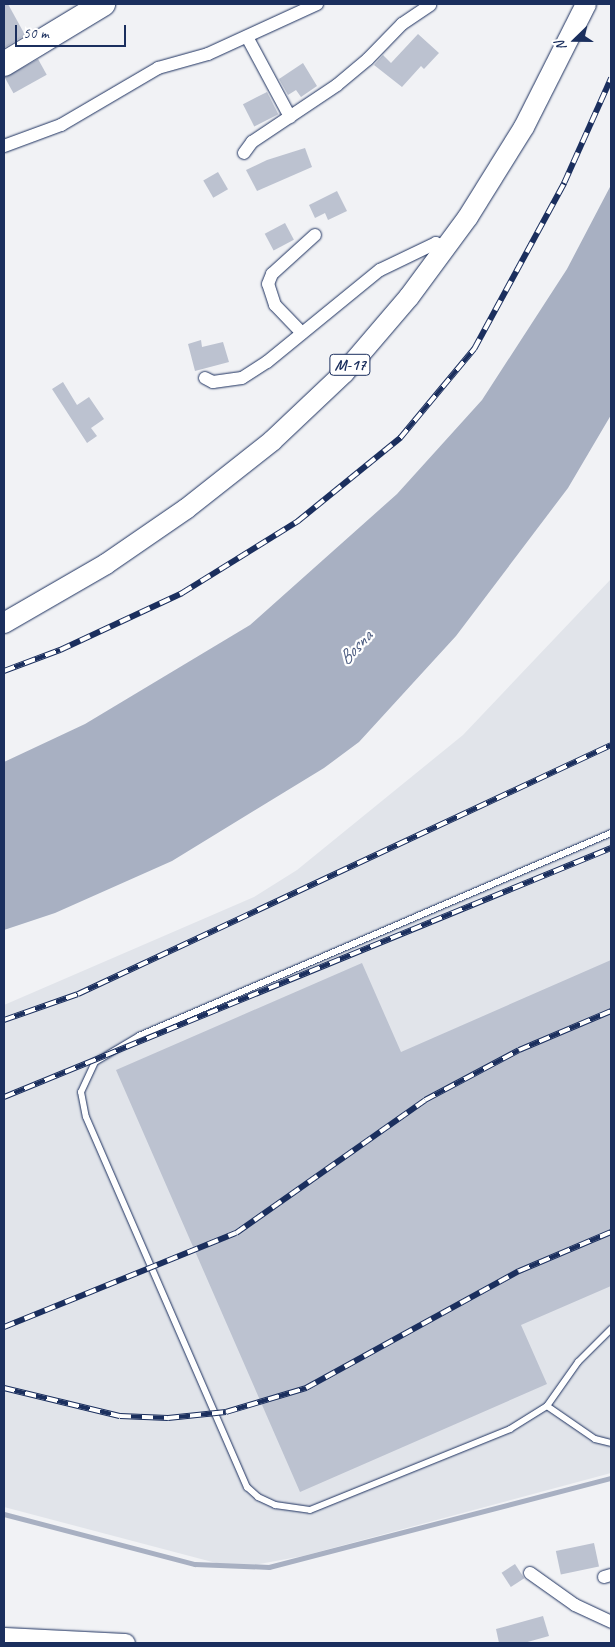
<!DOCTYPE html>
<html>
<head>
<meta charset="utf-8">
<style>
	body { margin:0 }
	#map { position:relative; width:615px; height:1647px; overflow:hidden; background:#f1f2f5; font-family:Caveat,sans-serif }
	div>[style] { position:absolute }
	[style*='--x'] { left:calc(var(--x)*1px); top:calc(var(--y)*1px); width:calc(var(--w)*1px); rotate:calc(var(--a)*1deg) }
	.built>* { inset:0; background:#e1e4ea }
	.water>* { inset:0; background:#a8b0c2 }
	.stream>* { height:4.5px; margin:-2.25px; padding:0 2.25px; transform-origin:2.25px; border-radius:2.25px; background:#a8b0c2 }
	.building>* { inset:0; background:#bcc2d0; transform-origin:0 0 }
	.roads { filter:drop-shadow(0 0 1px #1b2f5e) drop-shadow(0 0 1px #1b2f5e) }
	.service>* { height:6px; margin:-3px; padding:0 3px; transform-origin:3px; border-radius:3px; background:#fff }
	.minor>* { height:12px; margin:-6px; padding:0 6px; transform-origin:6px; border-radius:6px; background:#fff }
	.secondary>* { height:18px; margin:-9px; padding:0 9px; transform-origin:9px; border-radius:9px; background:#fff }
	.primary>* { height:20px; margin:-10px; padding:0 10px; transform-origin:10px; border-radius:10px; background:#fff }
	.motorway>* { height:24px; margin:-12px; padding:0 12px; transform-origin:12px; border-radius:12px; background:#fff }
	.rail>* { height:5.5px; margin-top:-2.75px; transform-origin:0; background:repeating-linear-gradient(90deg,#fff 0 11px,#1b2f5e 0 22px); box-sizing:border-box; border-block:1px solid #1b2f5e }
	span { translate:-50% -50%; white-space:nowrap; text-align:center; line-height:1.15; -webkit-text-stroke:4.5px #fff; paint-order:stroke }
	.shield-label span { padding:1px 4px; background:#fff; border:1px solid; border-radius:4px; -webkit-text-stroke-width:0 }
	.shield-label { font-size:16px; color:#1b2f5e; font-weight:700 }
	.water-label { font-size:19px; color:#4c5c81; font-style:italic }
	.frame { position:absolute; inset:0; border:5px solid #1b2f5e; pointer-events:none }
	.north { position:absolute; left:550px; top:15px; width:50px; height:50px; -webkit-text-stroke:4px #fff; paint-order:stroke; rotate:248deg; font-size:14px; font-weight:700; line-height:20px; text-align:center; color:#1b2f5e }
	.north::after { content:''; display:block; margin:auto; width:18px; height:22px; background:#1b2f5e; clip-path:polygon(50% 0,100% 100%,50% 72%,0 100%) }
	.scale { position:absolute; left:15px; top:25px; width:111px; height:22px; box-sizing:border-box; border:2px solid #1b2f5e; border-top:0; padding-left:6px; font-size:15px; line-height:18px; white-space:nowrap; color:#1b2f5e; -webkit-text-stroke:4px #fff; paint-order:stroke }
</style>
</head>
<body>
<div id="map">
	<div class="built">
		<i style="clip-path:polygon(611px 579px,611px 1473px,303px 1556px,254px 1565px,220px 1564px,4px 1507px,4px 1005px,254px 897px,297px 870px,463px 735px)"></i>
	</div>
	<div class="water">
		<i style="clip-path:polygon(611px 185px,611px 415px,568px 488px,456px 636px,359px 742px,324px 768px,172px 861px,55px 913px,4px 930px,4px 762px,85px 724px,250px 625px,397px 494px,482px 400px,567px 269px)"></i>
	</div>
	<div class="stream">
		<i style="--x:4;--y:1514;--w:197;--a:14.7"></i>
		<i style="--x:195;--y:1564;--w:74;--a:2.3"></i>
		<i style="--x:269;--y:1567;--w:353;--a:-14.6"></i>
	</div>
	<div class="building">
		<i style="clip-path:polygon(4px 4px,8px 4px,25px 35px,4px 48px)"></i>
		<i style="clip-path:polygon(418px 34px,439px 53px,424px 69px,421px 66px,402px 87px,374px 65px,383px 55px,391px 63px)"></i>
		<i style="left:38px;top:59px;width:18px;height:38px;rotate:61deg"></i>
		<i style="clip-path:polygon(303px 63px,317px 86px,301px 97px,296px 90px,288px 95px,279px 79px)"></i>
		<i style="left:267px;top:92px;width:25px;height:27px;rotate:63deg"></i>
		<i style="clip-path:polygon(305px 148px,312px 167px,257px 191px,246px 170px,267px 160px)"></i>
		<i style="left:218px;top:172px;width:20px;height:17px;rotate:60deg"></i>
		<i style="clip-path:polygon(337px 191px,347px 211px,328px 220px,325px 213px,315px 218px,309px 205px)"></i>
		<i style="left:285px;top:223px;width:19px;height:23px;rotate:62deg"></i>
		<i style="clip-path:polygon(201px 340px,202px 347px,223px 342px,229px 362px,195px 371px,188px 344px)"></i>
		<i style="clip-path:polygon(63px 382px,77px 405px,89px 397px,104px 419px,91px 428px,97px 436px,87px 443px,52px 389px)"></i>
		<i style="clip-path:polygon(611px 960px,611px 1286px,521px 1325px,547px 1384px,300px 1492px,116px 1070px,362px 963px,401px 1052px)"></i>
		<i style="left:594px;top:1543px;width:24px;height:39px;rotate:78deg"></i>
		<i style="left:515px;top:1564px;width:17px;height:16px;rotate:57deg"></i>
		<i style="clip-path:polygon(543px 1616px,549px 1636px,524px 1643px,499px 1643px,496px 1629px)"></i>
	</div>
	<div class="roads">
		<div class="service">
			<i style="--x:611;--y:833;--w:514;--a:156.73"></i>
			<i style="--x:139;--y:1036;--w:51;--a:149.4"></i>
			<i style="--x:95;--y:1062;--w:33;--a:115"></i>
			<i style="--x:81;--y:1092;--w:25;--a:79"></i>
			<i style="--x:86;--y:1117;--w:404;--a:66.5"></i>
			<i style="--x:247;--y:1487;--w:15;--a:42"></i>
			<i style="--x:258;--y:1497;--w:19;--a:25"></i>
			<i style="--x:275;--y:1505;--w:35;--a:8"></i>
			<i style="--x:310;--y:1510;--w:216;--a:-22"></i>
			<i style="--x:510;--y:1429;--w:44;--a:-31.9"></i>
			<i style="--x:547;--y:1406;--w:54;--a:-54.8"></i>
			<i style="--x:578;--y:1362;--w:47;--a:-45"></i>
			<i style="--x:547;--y:1406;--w:58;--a:34.5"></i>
			<i style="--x:595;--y:1439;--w:16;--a:14"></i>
		</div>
		<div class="minor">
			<i style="--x:247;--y:37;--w:91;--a:61.7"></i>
			<i style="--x:4;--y:146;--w:61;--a:-20.2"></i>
			<i style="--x:61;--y:125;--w:113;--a:-30.4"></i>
			<i style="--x:158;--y:68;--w:52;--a:-15.6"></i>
			<i style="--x:208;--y:54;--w:120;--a:-24.6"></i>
			<i style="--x:244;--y:153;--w:14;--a:-54"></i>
			<i style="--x:252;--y:142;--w:102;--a:-33.8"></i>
			<i style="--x:337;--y:85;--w:40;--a:-40"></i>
			<i style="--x:368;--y:59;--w:49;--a:-45.8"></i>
			<i style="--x:402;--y:24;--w:34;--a:-34"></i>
			<i style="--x:302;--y:333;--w:39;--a:-134"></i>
			<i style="--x:275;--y:305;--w:22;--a:-108"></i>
			<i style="--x:268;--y:284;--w:11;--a:-68"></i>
			<i style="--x:272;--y:274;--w:58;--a:-42.2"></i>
			<i style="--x:205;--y:378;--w:9;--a:27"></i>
			<i style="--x:213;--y:382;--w:29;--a:-8"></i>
			<i style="--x:242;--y:378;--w:30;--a:-33"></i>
			<i style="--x:267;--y:362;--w:146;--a:-39.2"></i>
			<i style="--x:380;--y:270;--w:62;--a:-25.7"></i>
			<i style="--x:436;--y:243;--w:11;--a:34"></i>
			<i style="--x:530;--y:1573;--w:55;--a:35.4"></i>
			<i style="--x:575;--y:1605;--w:40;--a:25"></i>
			<i style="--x:604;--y:1577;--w:7;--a:-16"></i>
		</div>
		<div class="secondary">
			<i style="--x:4;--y:1637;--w:122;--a:2.8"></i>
		</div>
		<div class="primary">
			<i style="--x:4;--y:623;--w:118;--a:-30"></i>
			<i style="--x:106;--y:564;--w:97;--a:-34.5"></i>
			<i style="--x:186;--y:509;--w:110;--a:-38.3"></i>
			<i style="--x:272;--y:441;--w:99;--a:-43.4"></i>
			<i style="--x:344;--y:373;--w:100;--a:-49.5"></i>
			<i style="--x:409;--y:297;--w:99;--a:-53.6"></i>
			<i style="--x:468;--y:217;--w:106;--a:-58.1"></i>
			<i style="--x:524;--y:127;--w:138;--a:-63.2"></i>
		</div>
		<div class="motorway">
			<i style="--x:4;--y:64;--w:116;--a:-31.2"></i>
		</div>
	</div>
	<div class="rail">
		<i style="--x:4;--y:671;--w:60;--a:-20.6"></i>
		<i style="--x:60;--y:650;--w:135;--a:-25"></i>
		<i style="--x:182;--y:593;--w:137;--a:-31.8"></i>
		<i style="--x:298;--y:521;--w:132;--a:-39.1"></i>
		<i style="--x:400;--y:438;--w:116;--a:-50.3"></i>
		<i style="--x:474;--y:349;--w:189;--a:-61.5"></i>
		<i style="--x:564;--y:183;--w:115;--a:-65.9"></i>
		<i style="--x:4;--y:1020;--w:78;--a:-19.4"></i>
		<i style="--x:78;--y:994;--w:588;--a:-25.04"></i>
		<i style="--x:4;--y:1097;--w:656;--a:-22.3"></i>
		<i style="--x:4;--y:1327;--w:250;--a:-22.1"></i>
		<i style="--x:236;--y:1233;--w:231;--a:-35.1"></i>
		<i style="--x:425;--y:1100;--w:106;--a:-28"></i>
		<i style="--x:519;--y:1050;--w:100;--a:-23"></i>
		<i style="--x:4;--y:1388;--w:119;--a:13.6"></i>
		<i style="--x:120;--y:1416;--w:48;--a:2.4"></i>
		<i style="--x:168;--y:1418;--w:58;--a:-5.9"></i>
		<i style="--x:226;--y:1412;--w:84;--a:-16.7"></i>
		<i style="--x:306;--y:1388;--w:243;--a:-28.8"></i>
		<i style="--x:519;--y:1271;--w:100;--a:-23"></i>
	</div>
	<div class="shield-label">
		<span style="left:350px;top:365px">M-17</span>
	</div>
	<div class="water-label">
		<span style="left:356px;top:648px;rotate:-47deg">Bosna</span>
	</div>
	<div class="frame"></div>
	<div class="north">N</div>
	<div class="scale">50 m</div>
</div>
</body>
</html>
